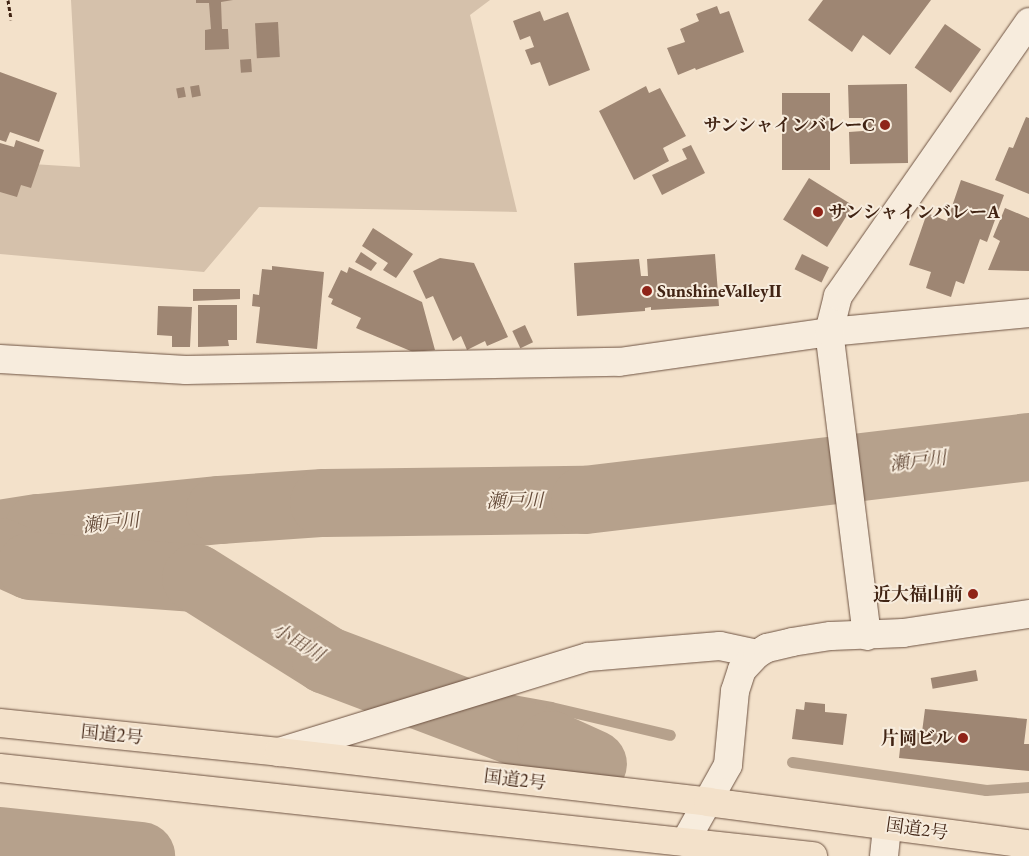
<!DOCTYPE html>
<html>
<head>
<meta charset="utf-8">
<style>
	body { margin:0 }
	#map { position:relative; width:1029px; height:856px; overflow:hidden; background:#f3e1ca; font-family:"EB Garamond","Noto Serif JP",serif }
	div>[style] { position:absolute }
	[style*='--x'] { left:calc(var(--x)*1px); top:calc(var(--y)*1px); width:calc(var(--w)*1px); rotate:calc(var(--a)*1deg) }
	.green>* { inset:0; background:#d5c1ab }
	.stream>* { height:11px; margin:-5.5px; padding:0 5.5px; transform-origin:5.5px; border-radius:5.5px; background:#b6a18c }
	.river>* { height:68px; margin:-34px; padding:0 34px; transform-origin:34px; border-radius:34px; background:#b6a18c }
	.building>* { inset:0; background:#9e8673; transform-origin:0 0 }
	.path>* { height:3px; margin-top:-1.5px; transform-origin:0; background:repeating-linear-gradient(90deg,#412414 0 4px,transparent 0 6.5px) }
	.roads { filter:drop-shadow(0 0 1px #6e5342) drop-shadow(0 0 1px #6e5342) }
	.street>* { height:28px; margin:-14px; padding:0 14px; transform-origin:14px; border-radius:14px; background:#f7ecdd }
	.secondary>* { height:28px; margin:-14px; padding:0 14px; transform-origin:14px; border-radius:14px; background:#f7ecdd }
	.highway>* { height:28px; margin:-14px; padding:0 14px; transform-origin:14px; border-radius:14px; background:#f3e1ca }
	.dots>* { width:14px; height:14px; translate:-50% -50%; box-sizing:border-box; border:2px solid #f7ecdd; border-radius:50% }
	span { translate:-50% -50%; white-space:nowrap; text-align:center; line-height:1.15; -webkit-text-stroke:4px #f7ecdd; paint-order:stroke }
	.poi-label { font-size:18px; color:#412414; font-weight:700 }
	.right { translate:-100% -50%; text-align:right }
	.left { translate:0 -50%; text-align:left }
	.street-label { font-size:18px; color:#412414 }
	.water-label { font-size:19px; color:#644a38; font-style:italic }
</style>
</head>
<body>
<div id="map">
	<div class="green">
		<i style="clip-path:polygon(71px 0,490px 0,470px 15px,517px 212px,259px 207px,204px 272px,0 254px,0 162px,80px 167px)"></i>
	</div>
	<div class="stream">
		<i style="--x:354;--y:671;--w:106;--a:10.4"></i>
		<i style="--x:486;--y:695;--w:66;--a:10.5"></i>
		<i style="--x:551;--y:707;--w:122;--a:13.2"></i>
		<i style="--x:792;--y:762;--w:196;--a:8.2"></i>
		<i style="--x:986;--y:790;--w:43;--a:-4"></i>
	</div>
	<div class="river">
		<i style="--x:0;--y:534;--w:39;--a:-9"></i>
		<i style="--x:39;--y:528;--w:182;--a:-5.7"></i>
		<i style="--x:220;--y:510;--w:104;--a:-3.9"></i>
		<i style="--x:324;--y:503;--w:261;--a:-0.7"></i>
		<i style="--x:585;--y:500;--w:447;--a:-6.8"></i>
		<i style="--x:0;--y:552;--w:34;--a:24"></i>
		<i style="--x:31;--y:566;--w:165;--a:4.2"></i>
		<i style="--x:196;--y:578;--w:154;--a:32.2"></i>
		<i style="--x:326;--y:660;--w:241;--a:20.7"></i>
		<i style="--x:551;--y:745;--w:46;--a:24.3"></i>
		<i style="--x:0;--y:841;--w:142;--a:6.1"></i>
	</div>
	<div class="building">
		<i style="clip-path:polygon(196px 0,233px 0,221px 2px,222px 29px,228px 29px,229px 49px,205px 50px,205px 30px,211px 29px,209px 3px,196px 3px)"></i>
		<i style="clip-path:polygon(823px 0,931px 0,890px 55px,863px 35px,852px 52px,808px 20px)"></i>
		<i style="clip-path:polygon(717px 6px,720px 14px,729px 11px,744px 52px,696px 70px,695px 68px,678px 75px,667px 48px,685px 42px,680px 29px,699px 21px,696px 14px)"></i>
		<i style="clip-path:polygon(540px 11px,544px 21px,568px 12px,590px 70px,549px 86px,540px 62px,531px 65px,525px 50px,534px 47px,530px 36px,520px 40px,513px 21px)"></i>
		<i style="left:278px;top:22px;width:35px;height:23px;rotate:87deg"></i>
		<i style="left:945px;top:24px;width:44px;height:53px;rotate:35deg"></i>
		<i style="left:251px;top:59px;width:13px;height:11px;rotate:86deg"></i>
		<i style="clip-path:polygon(0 72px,57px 93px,39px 142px,10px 132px,6px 142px,0 140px)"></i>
		<i style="clip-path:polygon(907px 84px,908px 163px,850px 164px,849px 132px,863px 131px,863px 118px,849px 118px,848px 85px)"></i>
		<i style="left:199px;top:85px;width:11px;height:9px;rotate:80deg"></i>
		<i style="clip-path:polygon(646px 86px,649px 93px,660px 88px,686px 136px,663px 148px,669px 161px,634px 180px,599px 111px)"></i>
		<i style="left:184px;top:87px;width:10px;height:8px;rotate:79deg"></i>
		<i style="left:830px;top:93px;width:77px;height:48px;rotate:90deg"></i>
		<i style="clip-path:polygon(1026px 117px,1029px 118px,1029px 194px,995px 180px,1009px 147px,1013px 148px)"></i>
		<i style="clip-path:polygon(16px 140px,44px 150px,31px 188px,21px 185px,17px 197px,0 192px,0 143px,14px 147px)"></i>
		<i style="clip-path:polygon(691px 145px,705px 173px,662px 195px,652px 175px,687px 159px,682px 149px)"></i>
		<i style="left:809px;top:178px;width:52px;height:49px;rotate:32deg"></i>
		<i style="clip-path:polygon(961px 180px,1004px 195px,987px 242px,980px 239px,964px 284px,956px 281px,951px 297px,926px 288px,931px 272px,909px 265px,927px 213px,947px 221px)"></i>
		<i style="clip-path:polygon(1005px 208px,1029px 218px,1029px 271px,988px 270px,1000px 241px,993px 237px)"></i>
		<i style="clip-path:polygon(373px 228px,413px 254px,396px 278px,383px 270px,388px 263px,362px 246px)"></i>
		<i style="clip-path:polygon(361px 252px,377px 263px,371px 271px,355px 262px)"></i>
		<i style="clip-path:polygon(715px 254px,719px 306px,651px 310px,651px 307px,645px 308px,645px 311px,577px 316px,574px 263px,639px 259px,641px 276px,648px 276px,647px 259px)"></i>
		<i style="left:802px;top:254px;width:30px;height:17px;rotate:26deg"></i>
		<i style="clip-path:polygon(440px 258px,474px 263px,508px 337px,487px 346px,485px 341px,467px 350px,461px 336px,453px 341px,433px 296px,426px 299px,413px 271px)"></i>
		<i style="clip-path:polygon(272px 266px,324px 272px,317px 349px,256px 343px,260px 307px,252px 306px,253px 294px,259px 295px,262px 269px,272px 270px)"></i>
		<i style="clip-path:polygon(349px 267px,422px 302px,435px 350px,413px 352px,356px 328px,361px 318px,331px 304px,333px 299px,328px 297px,341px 270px,347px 273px)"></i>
		<i style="clip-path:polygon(193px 289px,240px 289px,240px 299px,193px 301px)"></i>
		<i style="clip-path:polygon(198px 305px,237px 305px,237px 340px,228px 340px,229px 346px,198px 347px)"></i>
		<i style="clip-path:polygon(158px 306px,192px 307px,190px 347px,172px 347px,172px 336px,157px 335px)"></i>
		<i style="left:525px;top:325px;width:19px;height:14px;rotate:65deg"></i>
		<i style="left:976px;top:670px;width:11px;height:46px;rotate:80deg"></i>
		<i style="clip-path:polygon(805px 702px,825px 704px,825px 712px,847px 714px,843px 745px,792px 739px,796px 709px,804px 710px)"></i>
		<i style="clip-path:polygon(925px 709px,1027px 719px,1024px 744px,1029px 744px,1029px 771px,899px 758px,902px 731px,922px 732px)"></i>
	</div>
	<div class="path">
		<i style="--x:8;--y:0;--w:20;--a:81"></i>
	</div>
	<div class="roads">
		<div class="street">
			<i style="--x:0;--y:359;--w:186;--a:3.4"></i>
			<i style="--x:186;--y:370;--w:433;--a:-1.1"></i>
			<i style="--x:619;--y:362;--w:212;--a:-8.1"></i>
			<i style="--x:829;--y:332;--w:201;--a:-5.4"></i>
			<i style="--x:867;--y:636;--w:306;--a:-97.1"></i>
			<i style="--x:829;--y:332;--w:37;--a:-76"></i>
			<i style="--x:838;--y:296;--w:334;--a:-55.1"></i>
			<i style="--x:279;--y:752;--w:323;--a:-17.1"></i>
			<i style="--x:588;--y:657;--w:132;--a:-4.8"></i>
			<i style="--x:720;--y:646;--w:38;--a:12"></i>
			<i style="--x:884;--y:856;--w:31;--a:-84"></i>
		</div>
		<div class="secondary">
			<i style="--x:685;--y:842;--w:88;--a:-60.8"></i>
			<i style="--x:728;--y:765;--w:74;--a:-84.6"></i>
			<i style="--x:735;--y:691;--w:22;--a:-72"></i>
			<i style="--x:742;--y:670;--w:22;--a:-47"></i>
			<i style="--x:757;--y:654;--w:12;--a:-31"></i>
			<i style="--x:767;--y:648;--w:26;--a:-13"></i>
			<i style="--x:792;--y:642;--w:39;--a:-9"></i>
			<i style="--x:831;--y:636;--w:72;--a:-2.4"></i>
			<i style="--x:903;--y:633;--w:127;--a:-8.6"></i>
		</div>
		<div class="highway">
			<i style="--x:0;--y:723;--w:281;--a:5.9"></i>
			<i style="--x:279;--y:752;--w:432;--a:6.6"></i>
			<i style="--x:708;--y:802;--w:324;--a:7.5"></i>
			<i style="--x:0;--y:768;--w:818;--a:6.18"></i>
		</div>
	</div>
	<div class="dots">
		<i style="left:885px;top:125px;background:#8f2418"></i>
		<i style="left:818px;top:212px;background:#8f2418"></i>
		<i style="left:647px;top:291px;background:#8f2418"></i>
		<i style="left:973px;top:594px;background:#8f2418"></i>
		<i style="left:963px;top:738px;background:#8f2418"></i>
	</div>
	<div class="poi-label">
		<span class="right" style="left:875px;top:125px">サンシャインバレーC</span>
		<span class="left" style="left:828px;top:212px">サンシャインバレーA</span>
		<span class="left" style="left:657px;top:291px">SunshineValleyⅡ</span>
		<span class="right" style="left:963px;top:594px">近大福山前</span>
		<span class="right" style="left:953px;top:738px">片岡ビル</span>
	</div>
	<div class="street-label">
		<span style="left:112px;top:735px;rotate:6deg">国道2号</span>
		<span style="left:515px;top:780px;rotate:7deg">国道2号</span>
		<span style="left:917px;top:829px;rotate:8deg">国道2号</span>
	</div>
	<div class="water-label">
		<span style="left:918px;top:461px;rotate:-7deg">瀬戸川</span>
		<span style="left:515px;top:501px;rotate:-1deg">瀬戸川</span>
		<span style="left:111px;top:523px;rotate:-6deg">瀬戸川</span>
		<span style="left:298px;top:642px;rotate:31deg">小田川</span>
	</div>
</div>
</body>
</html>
